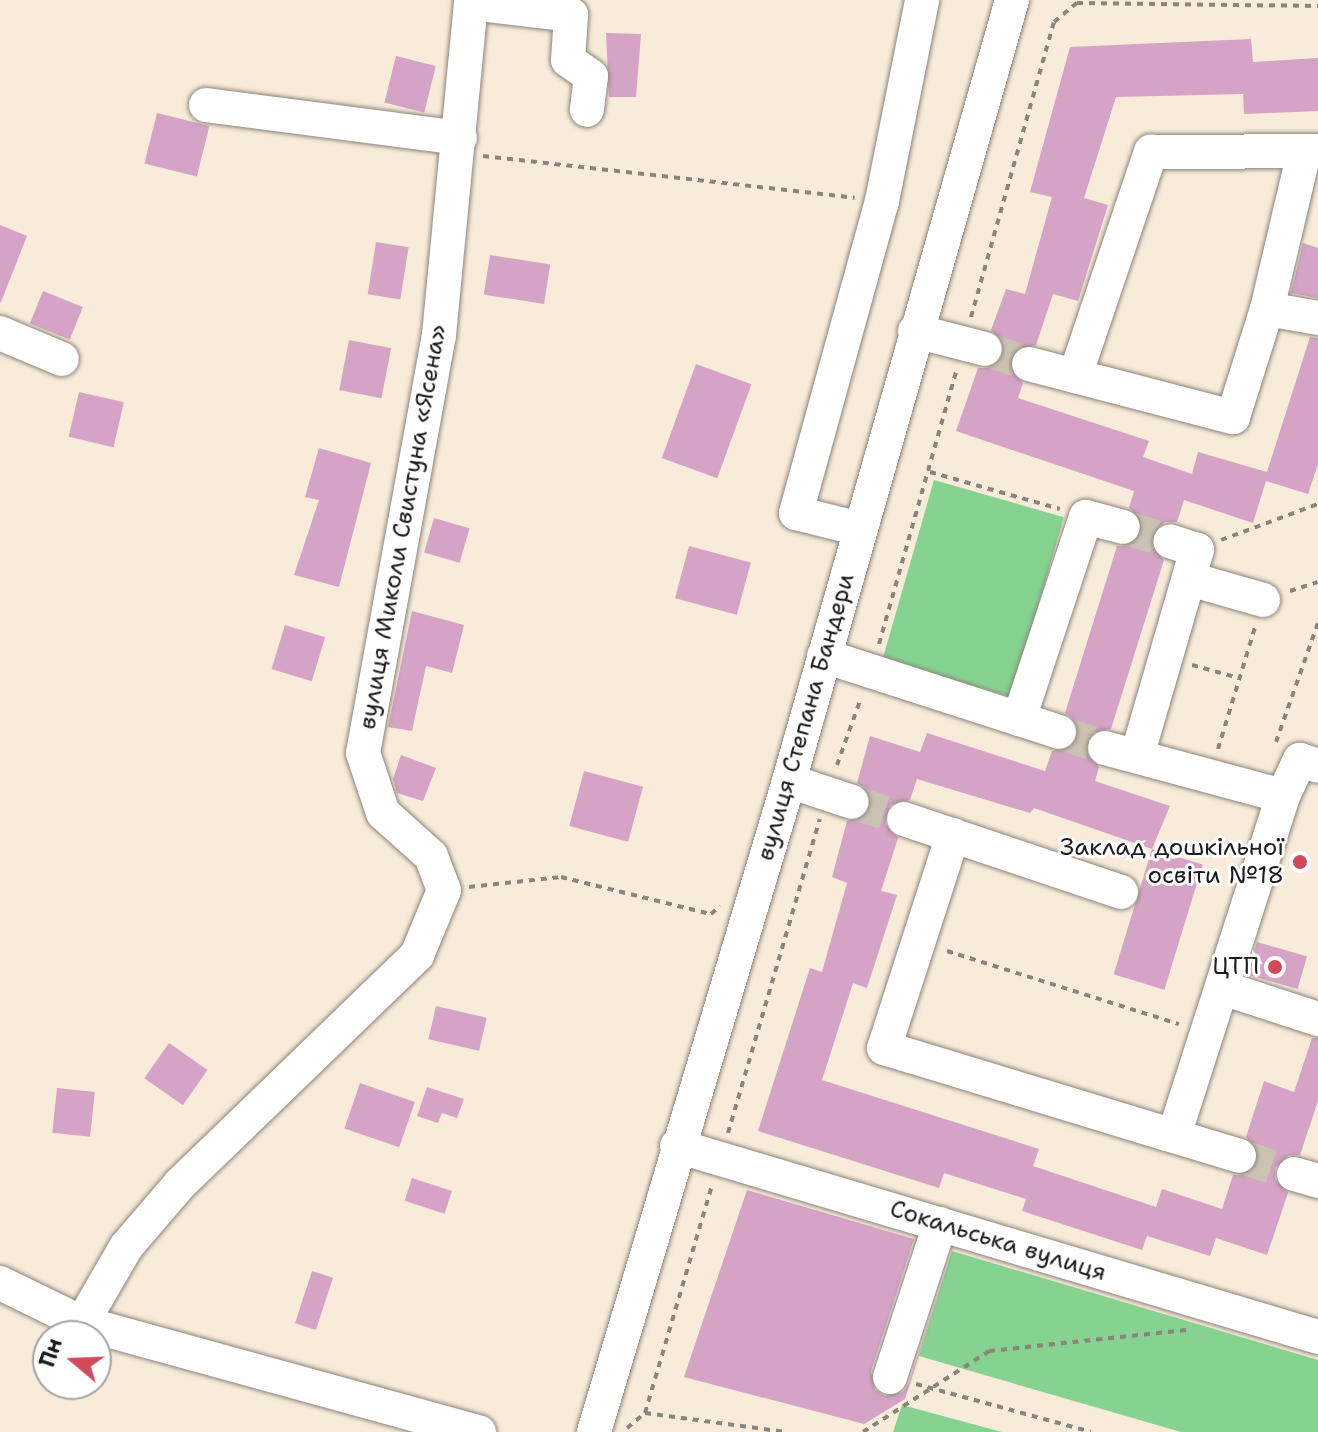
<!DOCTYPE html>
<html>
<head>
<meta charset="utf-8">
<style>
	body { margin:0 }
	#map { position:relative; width:1318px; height:1432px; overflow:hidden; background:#f8ebd9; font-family:"Shantell Sans",sans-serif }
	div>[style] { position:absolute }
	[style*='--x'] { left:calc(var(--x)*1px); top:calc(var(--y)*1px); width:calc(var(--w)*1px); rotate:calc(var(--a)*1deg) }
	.green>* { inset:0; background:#86d391; transform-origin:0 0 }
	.building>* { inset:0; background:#d5a3c5; transform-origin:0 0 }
	.minor-tunnel>* { height:34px; margin-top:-17px; transform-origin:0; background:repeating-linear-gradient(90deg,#ccc2b3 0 34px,transparent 0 51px) }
	.path>* { height:4px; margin-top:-2px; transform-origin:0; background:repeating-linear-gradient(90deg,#8a847a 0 6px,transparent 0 12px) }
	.roads { filter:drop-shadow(0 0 2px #8a847a) drop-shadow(0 0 2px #8a847a) }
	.minor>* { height:34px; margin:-17px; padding:0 17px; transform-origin:17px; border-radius:17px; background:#fff }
	.dots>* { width:22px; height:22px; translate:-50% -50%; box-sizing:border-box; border:4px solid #fff; border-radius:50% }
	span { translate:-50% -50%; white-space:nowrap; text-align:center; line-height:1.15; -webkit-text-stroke:6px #fff; paint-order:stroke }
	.street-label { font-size:24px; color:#1c1c1c }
	.poi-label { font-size:24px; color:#1c1c1c }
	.right { translate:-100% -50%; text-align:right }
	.north { position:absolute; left:32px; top:1320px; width:80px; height:80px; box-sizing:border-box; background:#fff; border:2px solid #a4a4a4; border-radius:50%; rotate:289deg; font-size:22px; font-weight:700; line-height:32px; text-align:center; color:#1c1c1c }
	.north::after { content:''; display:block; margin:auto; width:28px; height:36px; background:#d1495b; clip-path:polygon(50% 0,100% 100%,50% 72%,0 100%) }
</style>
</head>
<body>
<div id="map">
	<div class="green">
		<i style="left:934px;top:480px;width:135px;height:187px;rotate:16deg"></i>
		<i style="clip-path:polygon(952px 1251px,1318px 1360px,1318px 1432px,1181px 1432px,919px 1356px)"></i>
		<i style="clip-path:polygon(902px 1405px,1002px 1432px,893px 1432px)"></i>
	</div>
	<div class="building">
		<i style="clip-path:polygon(606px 33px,641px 34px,636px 97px,609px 97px)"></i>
		<i style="clip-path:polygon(1251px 39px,1253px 62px,1318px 58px,1318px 111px,1244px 114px,1243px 94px,1116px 97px,1084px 198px,1108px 205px,1078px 301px,1053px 294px,1036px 345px,1015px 349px,1010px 369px,1023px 383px,1018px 398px,1149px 441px,1143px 457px,1192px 474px,1198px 452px,1267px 472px,1310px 337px,1318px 338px,1318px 464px,1308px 494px,1266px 481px,1253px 523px,1184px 500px,1177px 522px,1165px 522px,1151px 534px,1151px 546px,1164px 560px,1111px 729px,1092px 733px,1086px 752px,1099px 767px,1095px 781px,1170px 806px,1152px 849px,1034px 808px,1030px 813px,917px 779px,910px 800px,890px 805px,885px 824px,898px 838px,881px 891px,897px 895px,867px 988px,853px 983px,822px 1080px,1039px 1149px,1033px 1166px,1156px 1207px,1162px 1189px,1222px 1209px,1233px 1175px,1244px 1175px,1258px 1163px,1258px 1151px,1246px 1137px,1264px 1081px,1294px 1092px,1312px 1038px,1318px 1038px,1318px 1101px,1300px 1155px,1289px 1155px,1275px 1168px,1275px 1179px,1288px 1193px,1267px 1255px,1216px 1238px,1210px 1256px,1147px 1236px,1142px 1250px,1022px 1211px,1026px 1199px,944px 1173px,939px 1188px,758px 1131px,810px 968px,822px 972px,847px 883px,832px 877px,847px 821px,865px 817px,871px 808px,867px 789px,857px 783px,870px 736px,920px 752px,927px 733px,1045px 771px,1052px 751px,1072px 747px,1078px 737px,1074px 719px,1065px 713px,1117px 546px,1129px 546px,1142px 533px,1142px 521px,1129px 508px,1134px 491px,956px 431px,978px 368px,991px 368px,1004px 355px,1004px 343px,991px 330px,1006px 289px,1025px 294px,1052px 197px,1030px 192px,1070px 47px)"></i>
		<i style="left:396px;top:56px;width:41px;height:48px;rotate:14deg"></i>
		<i style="left:157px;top:113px;width:54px;height:52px;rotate:14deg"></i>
		<i style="clip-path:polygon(0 225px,27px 236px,1px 302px,0 302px)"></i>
		<i style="left:376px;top:242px;width:33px;height:53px;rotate:9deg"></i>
		<i style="clip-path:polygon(1303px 243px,1318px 248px,1318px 298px,1291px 293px)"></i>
		<i style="left:490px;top:255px;width:61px;height:40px;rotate:9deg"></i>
		<i style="left:43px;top:291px;width:43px;height:35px;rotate:22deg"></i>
		<i style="left:349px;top:340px;width:43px;height:51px;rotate:11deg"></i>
		<i style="left:696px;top:364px;width:59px;height:100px;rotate:20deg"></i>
		<i style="left:79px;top:392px;width:46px;height:46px;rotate:13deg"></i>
		<i style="clip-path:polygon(319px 448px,371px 463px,339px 587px,294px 575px,319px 500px,305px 497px)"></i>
		<i style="left:434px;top:518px;width:37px;height:36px;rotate:16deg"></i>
		<i style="left:689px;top:546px;width:64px;height:54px;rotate:15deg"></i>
		<i style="clip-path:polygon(412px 611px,464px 625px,452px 673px,426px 666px,412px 731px,388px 727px)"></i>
		<i style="left:285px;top:625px;width:42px;height:46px;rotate:17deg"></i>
		<i style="clip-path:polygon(401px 755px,436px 768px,423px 801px,397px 793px,393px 779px)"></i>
		<i style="left:584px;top:771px;width:61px;height:57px;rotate:15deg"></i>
		<i style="left:1152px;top:849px;width:53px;height:131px;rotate:17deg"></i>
		<i style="left:1257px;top:942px;width:52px;height:34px;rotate:16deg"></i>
		<i style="left:436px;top:1006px;width:52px;height:34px;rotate:13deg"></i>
		<i style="left:169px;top:1043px;width:47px;height:43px;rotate:35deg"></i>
		<i style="left:360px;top:1083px;width:58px;height:48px;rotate:19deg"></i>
		<i style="clip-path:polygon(427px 1087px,464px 1099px,457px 1118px,442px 1113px,438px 1123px,417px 1116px)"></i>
		<i style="left:57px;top:1088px;width:38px;height:45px;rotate:6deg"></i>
		<i style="left:412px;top:1178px;width:42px;height:24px;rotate:18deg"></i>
		<i style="clip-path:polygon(747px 1190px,914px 1239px,871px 1371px,875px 1390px,885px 1396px,903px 1392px,909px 1383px,952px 1251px,905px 1399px,864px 1424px,684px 1377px)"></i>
		<i style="left:312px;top:1271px;width:22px;height:55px;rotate:18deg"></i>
	</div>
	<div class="minor-tunnel">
		<i style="--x:985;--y:349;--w:46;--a:18.8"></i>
		<i style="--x:1123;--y:527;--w:49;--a:16.6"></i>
		<i style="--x:1059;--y:732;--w:49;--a:19.2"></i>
		<i style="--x:852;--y:802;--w:55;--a:18.1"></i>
		<i style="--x:1239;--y:1156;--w:58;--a:18.1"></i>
	</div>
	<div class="path">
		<i style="--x:483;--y:156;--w:374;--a:6.4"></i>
		<i style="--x:971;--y:317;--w:306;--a:-74.3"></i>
		<i style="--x:1054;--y:22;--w:30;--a:-40"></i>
		<i style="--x:1077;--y:3;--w:241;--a:0.7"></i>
		<i style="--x:930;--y:472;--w:135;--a:15.9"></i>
		<i style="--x:1221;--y:540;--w:103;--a:-20.4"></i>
		<i style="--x:1290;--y:591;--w:29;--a:-18"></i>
		<i style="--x:879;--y:644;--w:283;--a:-74.2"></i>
		<i style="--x:1192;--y:665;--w:49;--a:15.5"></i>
		<i style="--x:1276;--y:742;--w:126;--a:-70.6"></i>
		<i style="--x:1218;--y:749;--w:127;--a:-73.1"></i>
		<i style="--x:837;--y:765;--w:71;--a:-70.3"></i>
		<i style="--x:469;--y:887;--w:93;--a:-6.2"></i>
		<i style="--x:561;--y:877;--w:154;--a:13.9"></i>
		<i style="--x:711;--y:914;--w:12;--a:-42"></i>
		<i style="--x:947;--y:951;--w:243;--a:17.5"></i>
		<i style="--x:728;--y:1133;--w:327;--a:-73.7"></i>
		<i style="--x:916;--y:1384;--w:181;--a:15.3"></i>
		<i style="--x:645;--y:1413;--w:238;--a:-73.6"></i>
		<i style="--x:627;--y:1428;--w:23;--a:-40"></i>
		<i style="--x:645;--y:1413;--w:142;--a:7.7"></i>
		<i style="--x:863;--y:1432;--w:150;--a:-32.7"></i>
		<i style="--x:989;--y:1351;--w:198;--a:-6.1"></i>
	</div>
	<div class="roads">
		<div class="minor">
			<i style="--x:471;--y:3;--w:101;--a:6.8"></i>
			<i style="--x:571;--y:15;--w:45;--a:93.8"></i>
			<i style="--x:568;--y:60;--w:28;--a:35"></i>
			<i style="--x:591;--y:76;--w:34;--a:97"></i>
			<i style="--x:206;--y:105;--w:256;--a:7.4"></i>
			<i style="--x:1267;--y:309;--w:52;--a:10"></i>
			<i style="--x:915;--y:331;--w:72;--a:14.4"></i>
			<i style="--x:0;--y:333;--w:67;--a:22.8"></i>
			<i style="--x:1029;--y:364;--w:211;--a:14.6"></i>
			<i style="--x:1233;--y:417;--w:113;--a:-72.5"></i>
			<i style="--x:1267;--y:309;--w:160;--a:-76.7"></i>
			<i style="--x:1075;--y:376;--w:237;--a:-71.3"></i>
			<i style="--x:1151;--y:152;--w:167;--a:-0.3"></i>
			<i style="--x:860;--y:529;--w:66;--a:-166"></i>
			<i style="--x:796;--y:513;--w:324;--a:-74.6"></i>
			<i style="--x:882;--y:201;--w:205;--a:-78.7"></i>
			<i style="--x:1190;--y:579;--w:76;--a:16"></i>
			<i style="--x:824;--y:656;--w:247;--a:17.9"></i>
			<i style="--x:1019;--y:719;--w:213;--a:-71.7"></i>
			<i style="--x:1086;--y:517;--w:38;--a:15"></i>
			<i style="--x:1105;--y:748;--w:184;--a:15.1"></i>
			<i style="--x:1283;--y:796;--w:354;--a:107.8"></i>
			<i style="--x:1137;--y:756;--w:215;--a:-73.8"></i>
			<i style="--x:1197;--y:550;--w:28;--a:-162"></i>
			<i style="--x:789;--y:781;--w:66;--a:18.4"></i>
			<i style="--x:1283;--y:796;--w:40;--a:-65"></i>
			<i style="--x:1300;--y:760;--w:19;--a:18"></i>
			<i style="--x:904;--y:819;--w:229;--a:18.6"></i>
			<i style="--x:953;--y:835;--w:224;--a:107.9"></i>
			<i style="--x:884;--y:1048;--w:371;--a:16.9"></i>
			<i style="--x:1223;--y:988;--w:100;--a:18.1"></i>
			<i style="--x:677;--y:1146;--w:669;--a:16.59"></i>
			<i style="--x:1294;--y:1174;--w:25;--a:16"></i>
			<i style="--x:0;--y:1283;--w:91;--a:26"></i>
			<i style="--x:82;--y:1323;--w:412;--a:15.4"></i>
			<i style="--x:82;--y:1323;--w:88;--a:-59.9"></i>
			<i style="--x:126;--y:1247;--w:83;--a:-49.4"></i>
			<i style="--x:180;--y:1184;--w:330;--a:-44"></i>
			<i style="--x:417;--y:955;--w:70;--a:-67.4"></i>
			<i style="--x:444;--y:890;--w:36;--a:-111"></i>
			<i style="--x:431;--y:856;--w:64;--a:-138.1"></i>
			<i style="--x:383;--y:813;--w:63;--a:-108.4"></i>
			<i style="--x:363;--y:753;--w:425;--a:-79.7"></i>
			<i style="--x:439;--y:335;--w:337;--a:-84.5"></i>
			<i style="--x:890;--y:1377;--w:161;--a:-71.9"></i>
			<i style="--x:594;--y:1432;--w:680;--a:-73.32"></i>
			<i style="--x:789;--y:781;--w:812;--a:-74.06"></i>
		</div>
	</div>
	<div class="dots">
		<i style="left:1300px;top:862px;background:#d1495b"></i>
		<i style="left:1275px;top:967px;background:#d1495b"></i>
	</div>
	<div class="street-label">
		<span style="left:403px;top:527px;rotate:-80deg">вулиця Миколи Свистуна «Ясена»</span>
		<span style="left:806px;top:717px;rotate:-74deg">вулиця Степана Бандери</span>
		<span style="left:998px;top:1241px;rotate:17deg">Сокальська вулиця</span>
	</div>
	<div class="poi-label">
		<span class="right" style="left:1284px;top:862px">Заклад дошкільної<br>освіти №18</span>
		<span class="right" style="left:1259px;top:967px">ЦТП</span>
	</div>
	<div class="north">Пн</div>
</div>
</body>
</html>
